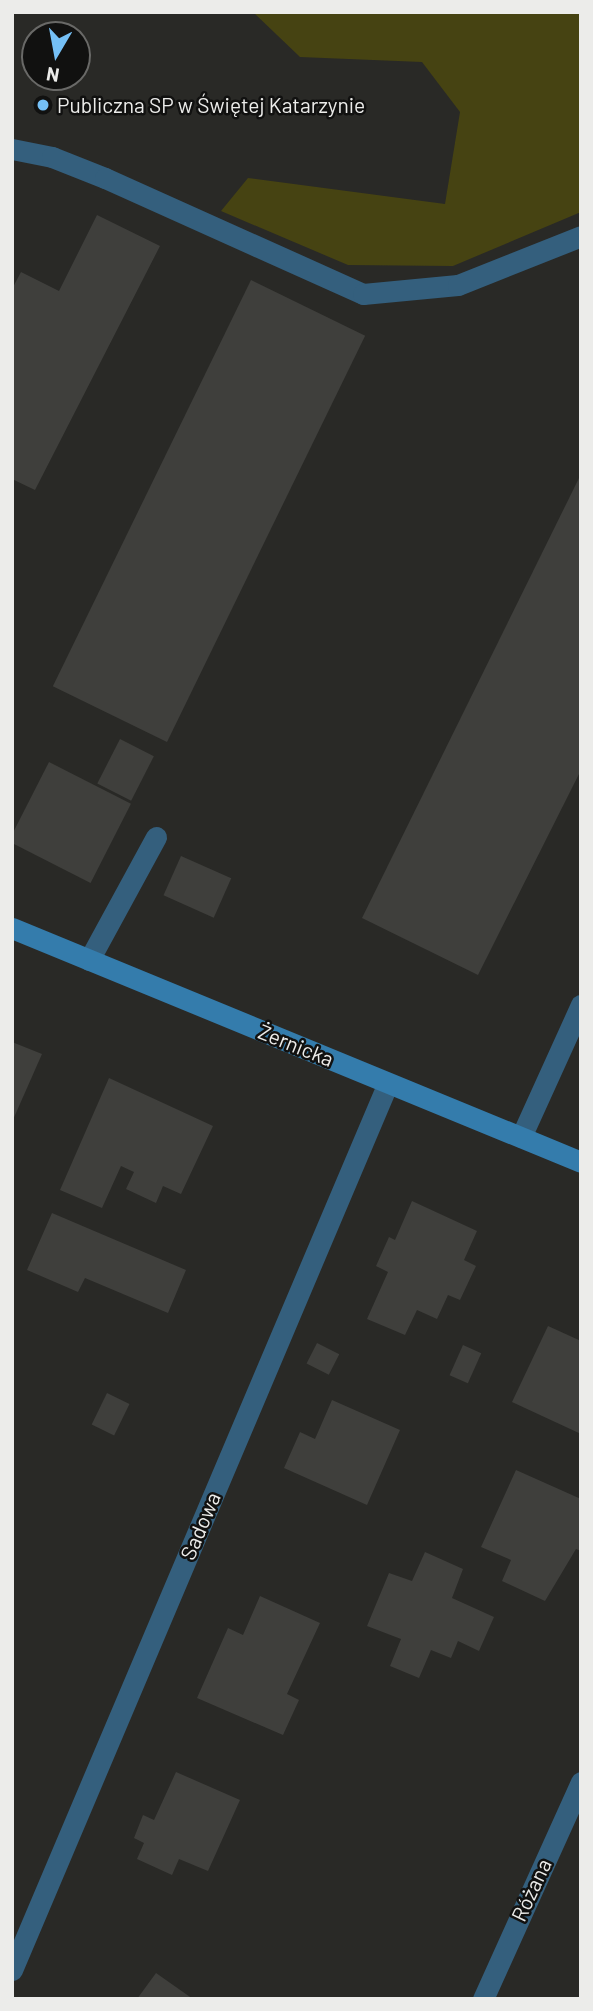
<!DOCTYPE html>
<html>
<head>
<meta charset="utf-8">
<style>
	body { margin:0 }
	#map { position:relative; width:593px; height:2011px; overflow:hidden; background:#292926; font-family:Barlow,sans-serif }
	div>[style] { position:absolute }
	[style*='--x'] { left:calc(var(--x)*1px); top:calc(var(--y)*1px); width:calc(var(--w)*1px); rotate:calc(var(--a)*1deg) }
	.green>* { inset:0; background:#464312 }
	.building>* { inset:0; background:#3f3f3c; transform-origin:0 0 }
	.lane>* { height:21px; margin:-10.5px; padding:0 10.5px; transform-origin:10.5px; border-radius:10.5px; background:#345f7d }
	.street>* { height:21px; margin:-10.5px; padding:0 10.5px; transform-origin:10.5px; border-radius:10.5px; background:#345f7d }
	.secondary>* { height:21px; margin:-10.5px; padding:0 10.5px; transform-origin:10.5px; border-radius:10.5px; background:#347cac }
	.dots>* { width:19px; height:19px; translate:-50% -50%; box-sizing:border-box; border:4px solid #111110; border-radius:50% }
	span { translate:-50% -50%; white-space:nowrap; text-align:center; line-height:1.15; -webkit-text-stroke:5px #111110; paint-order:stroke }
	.poi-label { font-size:21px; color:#ececea }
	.left { translate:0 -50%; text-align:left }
	.street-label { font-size:21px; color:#ececea }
	.frame { position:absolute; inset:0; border:14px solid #ececea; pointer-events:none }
	.north { position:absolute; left:21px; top:21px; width:70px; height:70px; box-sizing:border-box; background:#111110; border:2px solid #696967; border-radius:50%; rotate:190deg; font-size:19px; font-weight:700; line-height:28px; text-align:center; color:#ececea }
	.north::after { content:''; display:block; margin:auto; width:24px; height:32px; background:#75c0f6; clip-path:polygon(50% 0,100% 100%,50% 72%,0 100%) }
</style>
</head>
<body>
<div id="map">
	<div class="green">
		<i style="clip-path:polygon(253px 12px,581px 12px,581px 212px,453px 266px,348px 265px,221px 211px,248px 178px,445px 204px,460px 112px,422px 62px,300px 57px)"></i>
	</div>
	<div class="building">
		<i style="clip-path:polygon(97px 215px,160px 246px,35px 490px,12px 479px,12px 289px,21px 272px,59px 291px)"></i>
		<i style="left:251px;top:280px;width:127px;height:452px;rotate:26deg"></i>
		<i style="clip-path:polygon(581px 474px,581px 770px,478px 975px,362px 918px)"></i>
		<i style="left:120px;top:739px;width:38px;height:50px;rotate:27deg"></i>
		<i style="left:49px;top:762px;width:92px;height:89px;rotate:27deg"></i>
		<i style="left:181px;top:856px;width:55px;height:43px;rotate:24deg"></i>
		<i style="clip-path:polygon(12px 1042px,42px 1054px,12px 1122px)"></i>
		<i style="clip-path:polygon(109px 1078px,213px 1126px,181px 1194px,163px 1186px,156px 1203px,126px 1189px,134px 1172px,121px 1166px,102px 1208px,60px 1190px)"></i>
		<i style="clip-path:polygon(412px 1201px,477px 1231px,464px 1260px,476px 1266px,460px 1300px,448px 1295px,437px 1319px,417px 1310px,405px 1335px,367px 1319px,388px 1272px,376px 1266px,389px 1237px,395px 1240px)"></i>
		<i style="clip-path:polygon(52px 1213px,186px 1270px,168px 1313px,85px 1278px,78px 1292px,27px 1270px)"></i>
		<i style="clip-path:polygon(548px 1326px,581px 1341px,581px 1434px,512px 1402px)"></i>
		<i style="left:317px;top:1343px;width:25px;height:23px;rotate:27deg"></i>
		<i style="left:463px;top:1345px;width:20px;height:33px;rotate:24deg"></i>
		<i style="left:107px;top:1393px;width:25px;height:35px;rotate:26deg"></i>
		<i style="clip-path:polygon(332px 1400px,400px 1430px,367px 1505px,284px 1468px,300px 1432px,315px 1439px)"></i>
		<i style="clip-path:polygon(516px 1470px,581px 1499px,581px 1551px,576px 1549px,545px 1601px,502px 1581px,511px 1560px,481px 1547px)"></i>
		<i style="clip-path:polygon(425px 1552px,463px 1569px,452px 1598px,494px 1617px,479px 1651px,458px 1641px,451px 1658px,431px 1650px,419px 1678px,390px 1666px,401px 1639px,367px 1626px,389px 1573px,412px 1581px)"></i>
		<i style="clip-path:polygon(260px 1596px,320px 1623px,287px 1694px,299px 1700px,283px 1735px,197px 1698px,228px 1628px,243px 1635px)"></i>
		<i style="clip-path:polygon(176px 1772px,240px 1800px,208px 1871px,179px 1859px,172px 1875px,137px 1859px,144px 1843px,134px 1838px,143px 1815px,154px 1820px)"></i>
		<i style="clip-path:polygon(156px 1973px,193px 1999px,137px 1999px)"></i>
	</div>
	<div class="lane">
		<i style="--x:12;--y:149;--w:41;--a:11.3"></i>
		<i style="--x:52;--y:157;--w:57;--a:21.6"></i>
		<i style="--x:105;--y:178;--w:283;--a:24.2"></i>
		<i style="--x:363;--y:294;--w:95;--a:-5.4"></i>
		<i style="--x:458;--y:285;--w:132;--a:-21.7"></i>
		<i style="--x:89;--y:960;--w:140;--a:-61.4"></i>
	</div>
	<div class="street">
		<i style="--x:521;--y:1137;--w:145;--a:-65.6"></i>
		<i style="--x:12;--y:1970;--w:963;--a:-67.03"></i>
		<i style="--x:483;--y:1999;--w:238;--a:-65.7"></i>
	</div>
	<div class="secondary">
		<i style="--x:12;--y:928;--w:615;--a:22.35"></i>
	</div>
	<div class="dots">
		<i style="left:43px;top:105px;background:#75c0f6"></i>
	</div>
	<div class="poi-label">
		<span class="left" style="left:57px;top:105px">Publiczna SP w Świętej Katarzynie</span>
	</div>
	<div class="street-label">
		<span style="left:296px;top:1045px;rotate:22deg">Żernicka</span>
		<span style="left:200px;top:1526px;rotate:-67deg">Sadowa</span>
		<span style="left:531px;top:1890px;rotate:-65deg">Różana</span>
	</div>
	<div class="frame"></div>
	<div class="north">N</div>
</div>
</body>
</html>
